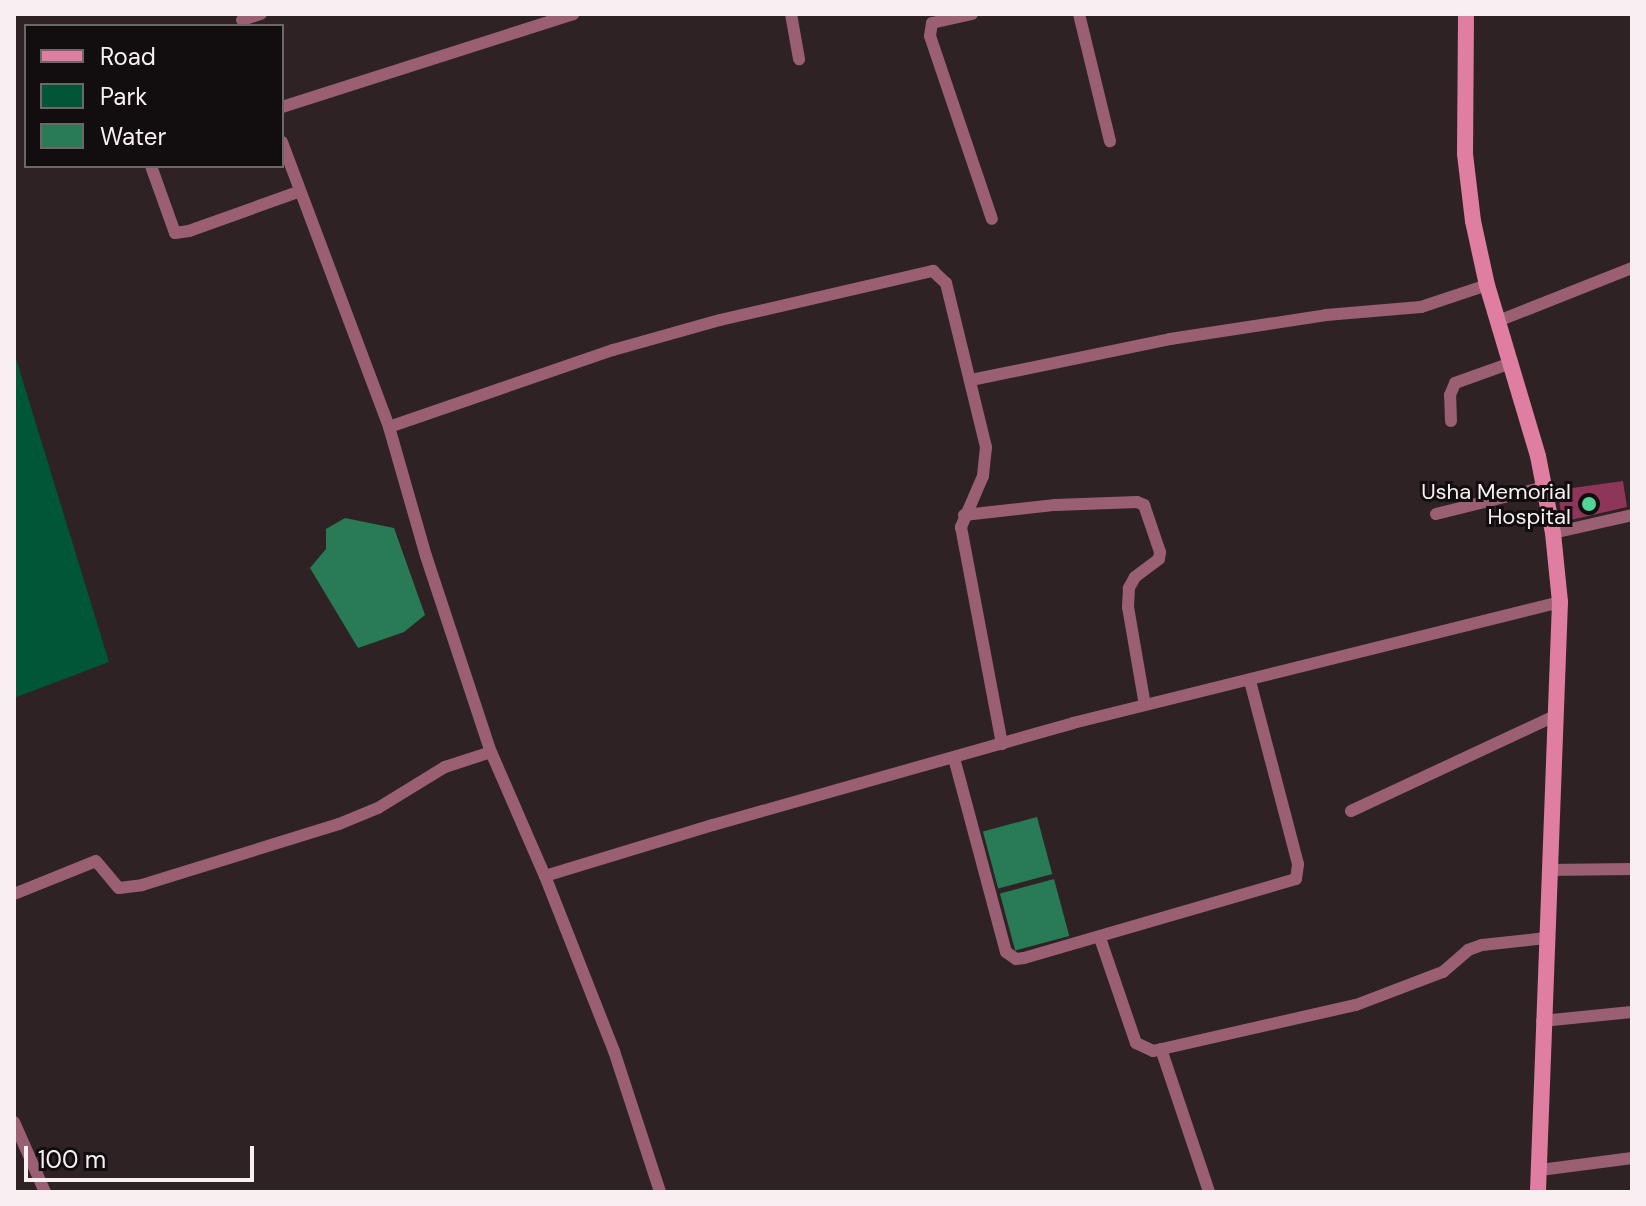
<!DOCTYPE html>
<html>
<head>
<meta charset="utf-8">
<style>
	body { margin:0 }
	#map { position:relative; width:1646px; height:1206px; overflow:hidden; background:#2e2225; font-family:"DM Sans",sans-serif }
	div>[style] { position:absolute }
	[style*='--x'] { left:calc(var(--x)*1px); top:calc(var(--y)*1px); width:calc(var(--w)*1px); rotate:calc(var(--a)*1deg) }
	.green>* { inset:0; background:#005737 }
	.water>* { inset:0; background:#287b55; transform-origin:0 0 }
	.building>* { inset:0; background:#8e3659 }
	.street>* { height:12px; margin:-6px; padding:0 6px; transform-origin:6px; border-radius:6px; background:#9b5f73 }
	.secondary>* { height:16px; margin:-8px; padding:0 8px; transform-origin:8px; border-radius:8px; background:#df7ea0 }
	.dots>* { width:22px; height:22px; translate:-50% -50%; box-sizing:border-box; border:4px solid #120d0f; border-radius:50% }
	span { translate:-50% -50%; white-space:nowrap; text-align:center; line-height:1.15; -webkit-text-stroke:6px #120d0f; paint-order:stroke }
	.poi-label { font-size:22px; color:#f8eff2 }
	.right { translate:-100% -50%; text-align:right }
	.frame { position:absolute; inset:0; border:16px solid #f8eff2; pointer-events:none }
	.legend { position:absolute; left:24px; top:24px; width:260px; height:144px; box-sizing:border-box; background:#120d0f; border:2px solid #6e676a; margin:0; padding:10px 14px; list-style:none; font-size:24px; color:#f8eff2 }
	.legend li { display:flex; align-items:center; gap:16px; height:40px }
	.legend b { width:40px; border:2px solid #6e676a }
	.scale { position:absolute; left:24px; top:1146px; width:230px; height:36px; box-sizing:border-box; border:4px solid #f8eff2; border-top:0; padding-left:10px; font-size:24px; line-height:28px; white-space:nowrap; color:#f8eff2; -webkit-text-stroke:6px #120d0f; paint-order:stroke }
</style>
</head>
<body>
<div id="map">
	<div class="green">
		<i style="clip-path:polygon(14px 352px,109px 662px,14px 698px)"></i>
	</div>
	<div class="water">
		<i style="clip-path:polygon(345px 518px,394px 528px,425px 615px,404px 632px,358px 648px,310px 568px,326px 549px,326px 529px)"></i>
		<i style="left:1037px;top:817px;width:59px;height:56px;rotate:75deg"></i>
		<i style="left:1054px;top:879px;width:59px;height:56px;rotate:75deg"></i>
	</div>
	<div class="building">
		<i style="clip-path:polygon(1623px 481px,1627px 507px,1562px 522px,1558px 490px)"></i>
	</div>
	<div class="street">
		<i style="--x:791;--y:14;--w:46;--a:79.9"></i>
		<i style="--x:972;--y:14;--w:41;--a:167.3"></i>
		<i style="--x:932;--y:23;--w:13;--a:99"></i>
		<i style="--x:930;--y:36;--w:193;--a:71.3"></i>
		<i style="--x:1079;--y:14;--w:131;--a:76.3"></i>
		<i style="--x:242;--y:20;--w:20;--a:-18"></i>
		<i style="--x:282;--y:107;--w:306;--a:-17.7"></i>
		<i style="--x:282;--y:142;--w:304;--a:69.4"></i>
		<i style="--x:389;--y:427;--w:134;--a:74"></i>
		<i style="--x:426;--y:556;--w:206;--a:71.7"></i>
		<i style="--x:491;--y:752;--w:135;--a:66.5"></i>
		<i style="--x:545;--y:876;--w:188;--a:68.5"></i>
		<i style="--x:614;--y:1051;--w:148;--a:71.9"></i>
		<i style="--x:151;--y:166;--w:71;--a:70.3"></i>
		<i style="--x:175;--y:233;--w:14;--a:-8"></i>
		<i style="--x:189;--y:231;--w:116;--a:-19.7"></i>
		<i style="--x:1498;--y:321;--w:144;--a:-21.6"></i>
		<i style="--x:971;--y:380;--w:203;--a:-11.6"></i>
		<i style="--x:1170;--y:339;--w:158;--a:-8.7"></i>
		<i style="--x:1326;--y:315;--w:95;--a:-4.8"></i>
		<i style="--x:1421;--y:307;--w:70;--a:-18.4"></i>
		<i style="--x:1451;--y:421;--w:26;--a:-92"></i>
		<i style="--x:1450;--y:395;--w:13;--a:-67"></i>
		<i style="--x:1455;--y:383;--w:59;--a:-19.7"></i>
		<i style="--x:389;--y:427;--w:237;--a:-19"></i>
		<i style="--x:613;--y:350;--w:111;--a:-15.7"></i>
		<i style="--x:720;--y:320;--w:219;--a:-13"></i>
		<i style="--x:933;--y:271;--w:18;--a:43"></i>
		<i style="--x:946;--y:283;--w:169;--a:76.3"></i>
		<i style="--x:986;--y:447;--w:29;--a:96"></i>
		<i style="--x:983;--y:476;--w:56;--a:113.3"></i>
		<i style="--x:961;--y:527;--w:221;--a:79.3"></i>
		<i style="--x:1436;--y:514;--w:111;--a:-14"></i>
		<i style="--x:964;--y:515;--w:92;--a:-6.3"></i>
		<i style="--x:1055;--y:505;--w:82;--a:-2.1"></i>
		<i style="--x:1137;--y:502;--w:8;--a:23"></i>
		<i style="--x:1144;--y:505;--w:50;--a:71.2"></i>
		<i style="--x:1160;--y:552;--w:7;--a:98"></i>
		<i style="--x:1159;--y:559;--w:30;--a:143"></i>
		<i style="--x:1135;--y:577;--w:13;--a:119"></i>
		<i style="--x:1129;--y:588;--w:19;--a:93"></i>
		<i style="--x:1128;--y:607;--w:99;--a:80.2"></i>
		<i style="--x:1553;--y:533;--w:81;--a:-12.8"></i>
		<i style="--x:954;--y:758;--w:201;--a:75"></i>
		<i style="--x:1006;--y:952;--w:12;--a:35"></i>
		<i style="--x:1016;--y:959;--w:8;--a:-7"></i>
		<i style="--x:1024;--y:958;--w:283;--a:-16.2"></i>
		<i style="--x:1296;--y:879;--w:15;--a:-82"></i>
		<i style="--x:1298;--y:864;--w:189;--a:-104.7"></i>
		<i style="--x:1351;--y:811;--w:225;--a:-25"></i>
		<i style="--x:1549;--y:870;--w:83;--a:-0.7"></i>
		<i style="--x:545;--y:876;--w:176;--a:-16.9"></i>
		<i style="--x:713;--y:825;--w:374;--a:-15.8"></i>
		<i style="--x:1073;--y:723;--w:502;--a:-13.95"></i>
		<i style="--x:14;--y:894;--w:88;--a:-21.9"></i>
		<i style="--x:96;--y:861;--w:35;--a:50"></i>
		<i style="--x:119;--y:888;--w:23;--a:-7"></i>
		<i style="--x:142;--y:885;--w:206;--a:-17.2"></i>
		<i style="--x:339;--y:824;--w:42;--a:-22.3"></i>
		<i style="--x:378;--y:808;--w:79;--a:-31.5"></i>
		<i style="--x:445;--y:767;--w:48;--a:-18.1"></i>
		<i style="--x:1100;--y:938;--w:111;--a:71.1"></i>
		<i style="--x:1136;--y:1043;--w:19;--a:25"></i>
		<i style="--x:1153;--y:1051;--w:208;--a:-12.8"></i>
		<i style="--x:1356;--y:1005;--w:93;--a:-20.8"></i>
		<i style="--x:1443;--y:972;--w:33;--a:-41"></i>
		<i style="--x:1468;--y:950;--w:15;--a:-20"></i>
		<i style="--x:1482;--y:945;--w:64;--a:-6.2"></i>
		<i style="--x:1542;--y:1021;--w:90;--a:-5.7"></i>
		<i style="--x:1161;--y:1049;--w:151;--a:71.4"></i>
		<i style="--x:14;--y:1122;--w:77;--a:66.1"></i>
		<i style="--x:1540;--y:1170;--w:93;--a:-7.4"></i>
	</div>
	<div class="secondary">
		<i style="--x:1466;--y:14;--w:140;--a:90.4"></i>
		<i style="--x:1465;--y:154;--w:67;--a:83.2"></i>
		<i style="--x:1473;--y:221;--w:66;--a:77.7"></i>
		<i style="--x:1487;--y:285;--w:178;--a:73.4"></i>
		<i style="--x:1538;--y:456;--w:78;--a:79"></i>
		<i style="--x:1553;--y:533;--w:69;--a:84.2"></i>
		<i style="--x:1560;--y:602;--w:590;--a:92.14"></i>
	</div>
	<div class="dots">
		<i style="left:1589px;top:504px;background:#52d397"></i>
	</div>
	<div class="poi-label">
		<span class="right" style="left:1571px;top:504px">Usha Memorial<br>Hospital</span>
	</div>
	<div class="frame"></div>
	<ul class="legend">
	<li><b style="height:10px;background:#df7ea0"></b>Road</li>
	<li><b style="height:22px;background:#005737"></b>Park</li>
	<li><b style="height:22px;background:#287b55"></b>Water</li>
	</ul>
	<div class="scale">100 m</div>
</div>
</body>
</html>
